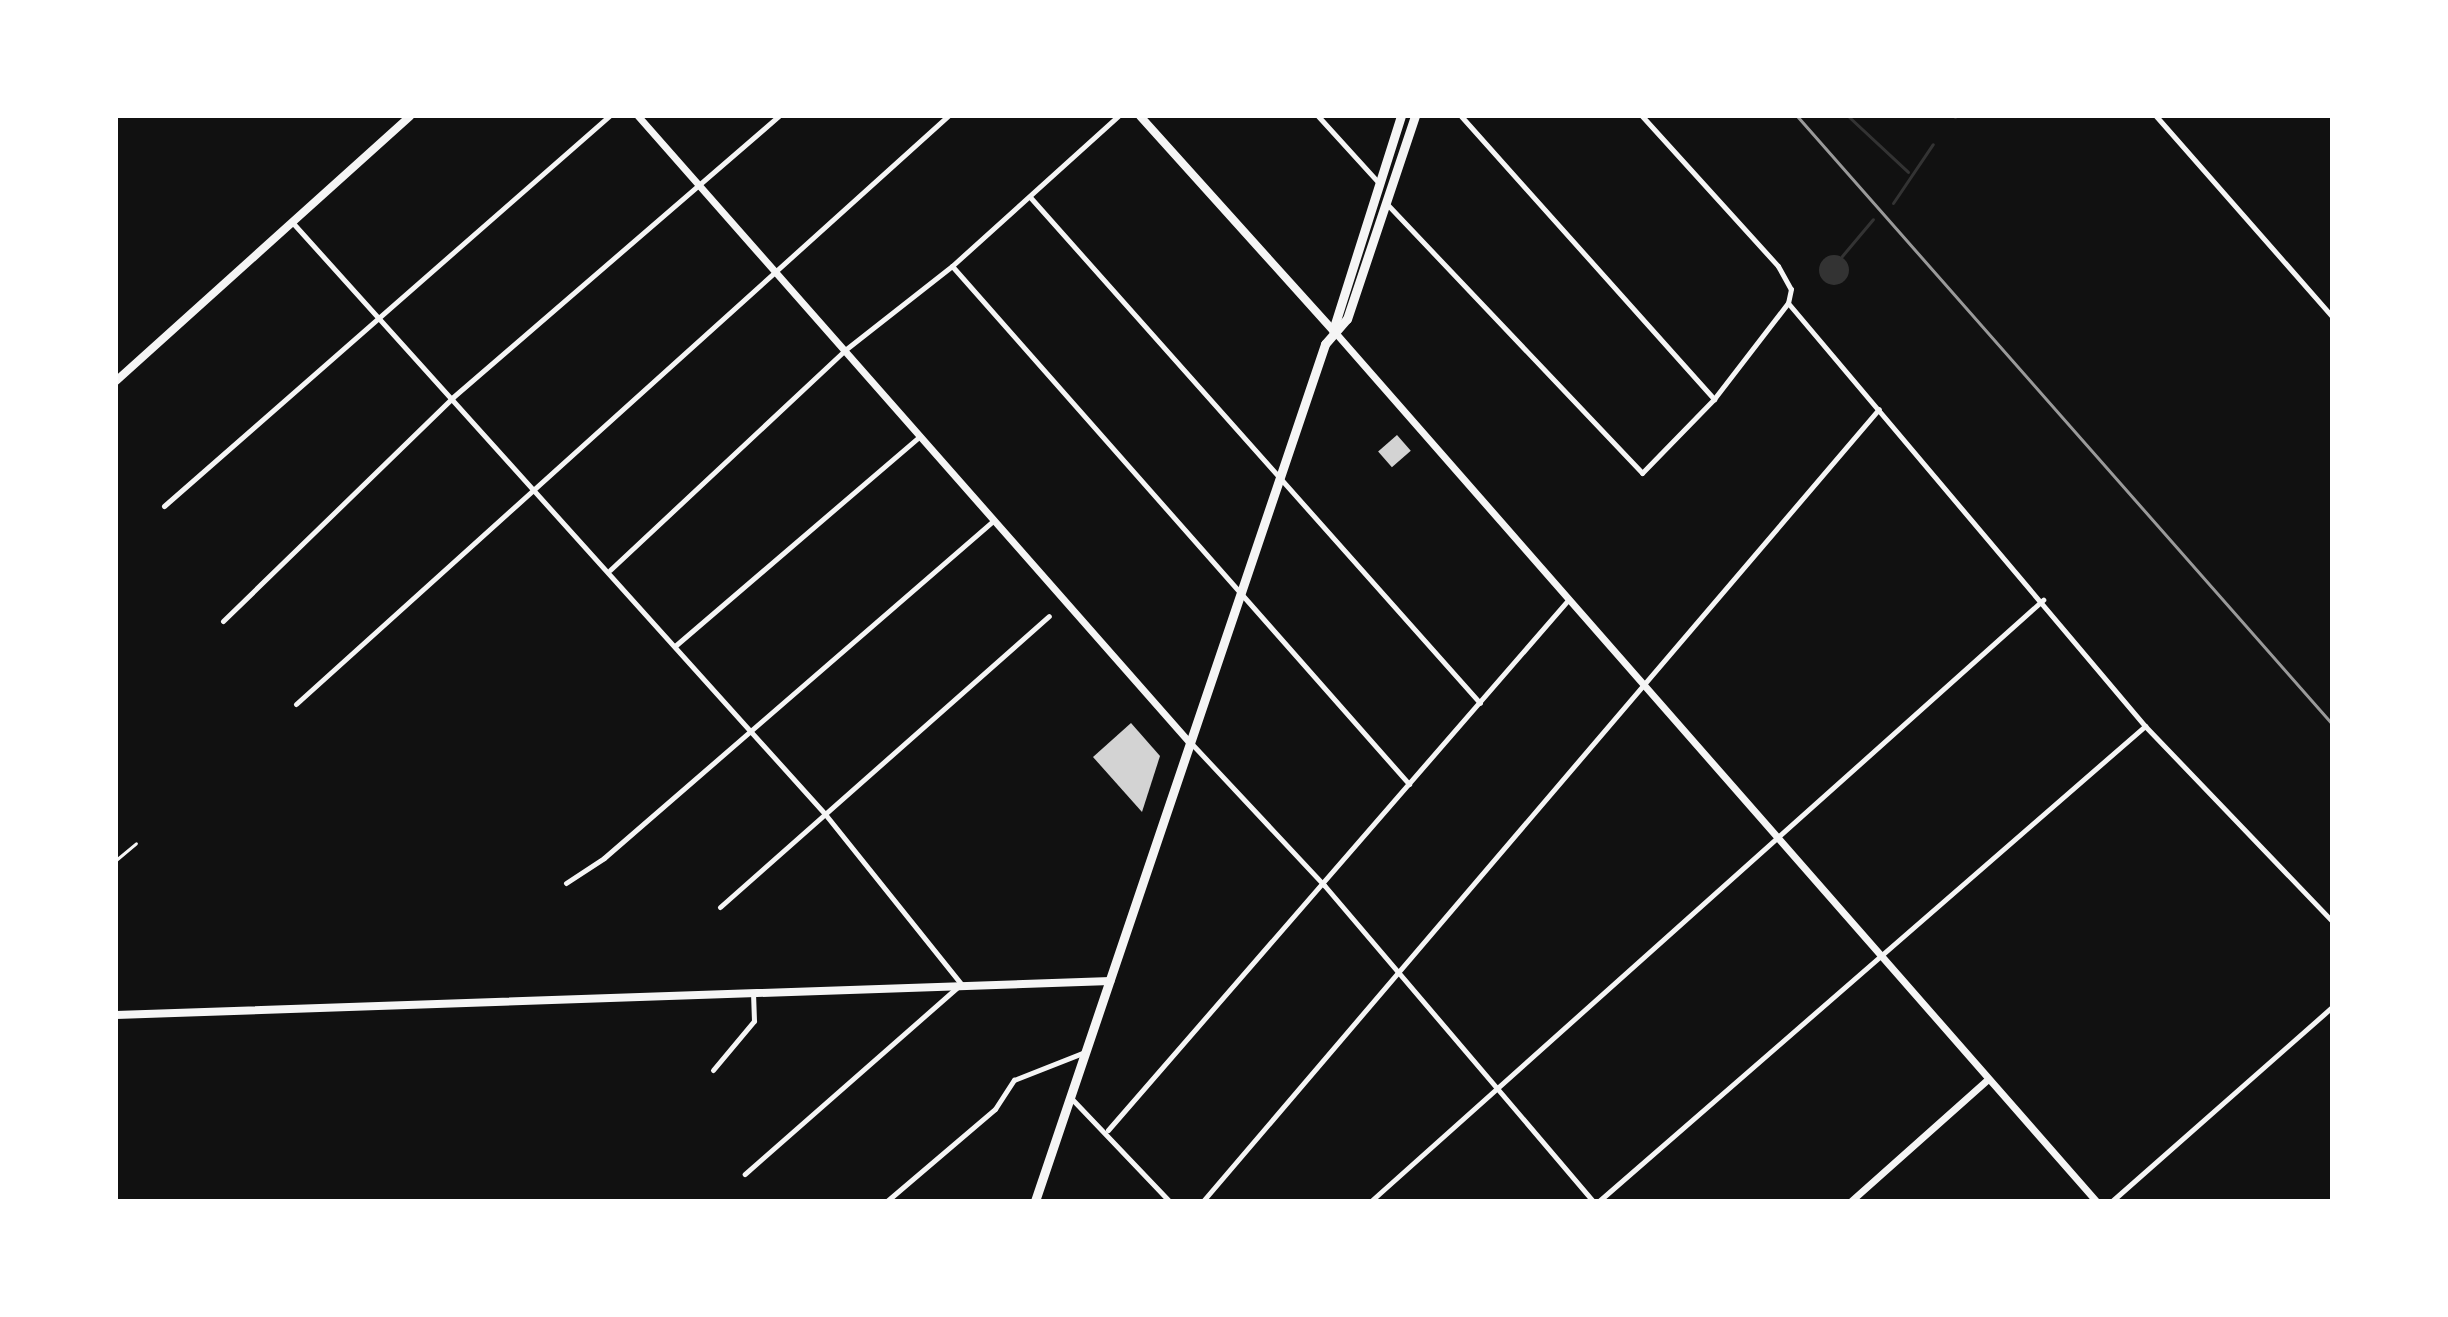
<!DOCTYPE html>
<html>
<head>
<meta charset="utf-8">
<style>
	body { margin:0 }
	#map { position:relative; width:2448px; height:1317px; overflow:hidden; background:#111; font-family:"PT Sans",sans-serif }
	div>[style] { position:absolute }
	[style*='--x'] { left:calc(var(--x)*1px); top:calc(var(--y)*1px); width:calc(var(--w)*1px); rotate:calc(var(--a)*1deg) }
	.water>* { inset:0; background:#333 }
	.round { border-radius:50% }
	.stream>* { height:3px; margin:-1.5px; padding:0 1.5px; transform-origin:1.5px; border-radius:1.5px; background:#333 }
	.building>* { inset:0; background:#d3d3d3; transform-origin:0 0 }
	.service>* { height:3px; margin:-1.5px; padding:0 1.5px; transform-origin:1.5px; border-radius:1.5px; background:#f5f5f5 }
	.minor>* { height:5px; margin:-2.5px; padding:0 2.5px; transform-origin:2.5px; border-radius:2.5px; background:#f5f5f5 }
	.tertiary>* { height:7px; margin:-3.5px; padding:0 3.5px; transform-origin:3.5px; border-radius:3.5px; background:#f5f5f5 }
	.secondary>* { height:8px; margin:-4px; padding:0 4px; transform-origin:4px; border-radius:4px; background:#f5f5f5 }
	.primary>* { height:9px; margin:-4.5px; padding:0 4.5px; transform-origin:4.5px; border-radius:4.5px; background:#f5f5f5 }
	.rail>* { height:3px; margin:-1.5px; padding:0 1.5px; transform-origin:1.5px; border-radius:1.5px; background:#9a9a9a }
	span { translate:-50% -50%; white-space:nowrap; text-align:center; line-height:1.15; -webkit-text-stroke:8px #fff; paint-order:stroke }
	.frame { position:absolute; inset:0; border:118px solid #fff; pointer-events:none }
</style>
</head>
<body>
<div id="map">
	<div class="water">
		<i class="round" style="left:1819px;top:255px;width:30px;height:30px"></i>
	</div>
	<div class="stream">
		<i style="--x:1848;--y:116;--w:82;--a:43"></i>
		<i style="--x:1955;--y:117;--w:1;--a:-90"></i>
		<i style="--x:1893;--y:203;--w:71;--a:-55.9"></i>
		<i style="--x:1842;--y:256;--w:48;--a:-50"></i>
	</div>
	<div class="building">
		<i style="left:1397px;top:435px;width:21px;height:25px;rotate:49deg"></i>
		<i style="clip-path:polygon(1131px 723px,1160px 756px,1142px 812px,1093px 757px)"></i>
	</div>
	<div class="service">
		<i style="--x:116;--y:860;--w:26;--a:-40"></i>
	</div>
	<div class="minor">
		<i style="--x:1318;--y:116;--w:89;--a:47.7"></i>
		<i style="--x:1461;--y:116;--w:380;--a:48.2"></i>
		<i style="--x:1642;--y:116;--w:202;--a:47.8"></i>
		<i style="--x:1778;--y:266;--w:26;--a:61"></i>
		<i style="--x:1791;--y:289;--w:14;--a:102"></i>
		<i style="--x:1788;--y:303;--w:554;--a:49.84"></i>
		<i style="--x:2145;--y:726;--w:270;--a:46.2"></i>
		<i style="--x:2156;--y:116;--w:266;--a:48.7"></i>
		<i style="--x:1030;--y:197;--w:677;--a:48.35"></i>
		<i style="--x:1386;--y:203;--w:372;--a:46.5"></i>
		<i style="--x:1642;--y:473;--w:103;--a:-45.8"></i>
		<i style="--x:1714;--y:399;--w:121;--a:-52.4"></i>
		<i style="--x:292;--y:222;--w:797;--a:48"></i>
		<i style="--x:825;--y:814;--w:218;--a:51.3"></i>
		<i style="--x:961;--y:984;--w:288;--a:138.7"></i>
		<i style="--x:952;--y:266;--w:691;--a:48.58"></i>
		<i style="--x:164;--y:506;--w:592;--a:-41.23"></i>
		<i style="--x:610;--y:570;--w:322;--a:-43.1"></i>
		<i style="--x:845;--y:350;--w:136;--a:-38.1"></i>
		<i style="--x:952;--y:266;--w:224;--a:-42.1"></i>
		<i style="--x:223;--y:621;--w:320;--a:-44.2"></i>
		<i style="--x:452;--y:398;--w:432;--a:-40.8"></i>
		<i style="--x:675;--y:646;--w:323;--a:-40.6"></i>
		<i style="--x:296;--y:704;--w:878;--a:-42.05"></i>
		<i style="--x:1191;--y:743;--w:195;--a:46.9"></i>
		<i style="--x:1324;--y:885;--w:415;--a:49.6"></i>
		<i style="--x:566;--y:883;--w:45;--a:-33.3"></i>
		<i style="--x:604;--y:858;--w:516;--a:-40.91"></i>
		<i style="--x:720;--y:907;--w:439;--a:-41.5"></i>
		<i style="--x:713;--y:1070;--w:64;--a:-50.1"></i>
		<i style="--x:754;--y:1021;--w:29;--a:-92"></i>
		<i style="--x:1071;--y:1098;--w:142;--a:46.4"></i>
		<i style="--x:1108;--y:1130;--w:703;--a:-49.04"></i>
		<i style="--x:887;--y:1201;--w:142;--a:-40.4"></i>
		<i style="--x:995;--y:1109;--w:35;--a:-57"></i>
		<i style="--x:1014;--y:1080;--w:76;--a:-21.5"></i>
		<i style="--x:1203;--y:1201;--w:1041;--a:-49.52"></i>
		<i style="--x:1371;--y:1201;--w:902;--a:-41.81"></i>
		<i style="--x:1599;--y:1201;--w:724;--a:-41.02"></i>
		<i style="--x:2112;--y:1201;--w:293;--a:-41.4"></i>
	</div>
	<div class="tertiary">
		<i style="--x:638;--y:116;--w:835;--a:48.64"></i>
		<i style="--x:1333;--y:330;--w:1158;--a:48.78"></i>
		<i style="--x:1851;--y:1201;--w:183;--a:-41.7"></i>
	</div>
	<div class="secondary">
		<i style="--x:1140;--y:116;--w:288;--a:48"></i>
		<i style="--x:116;--y:381;--w:396;--a:-42"></i>
		<i style="--x:116;--y:1015;--w:995;--a:-1.96"></i>
	</div>
	<div class="primary">
		<i style="--x:1333;--y:330;--w:225;--a:-72.4"></i>
		<i style="--x:1035;--y:1201;--w:905;--a:-71.3"></i>
		<i style="--x:1325;--y:344;--w:33;--a:-49"></i>
		<i style="--x:1347;--y:319;--w:214;--a:-71.5"></i>
	</div>
	<div class="rail">
		<i style="--x:1797;--y:116;--w:810;--a:48.65"></i>
	</div>
	<div class="frame"></div>
</div>
</body>
</html>
